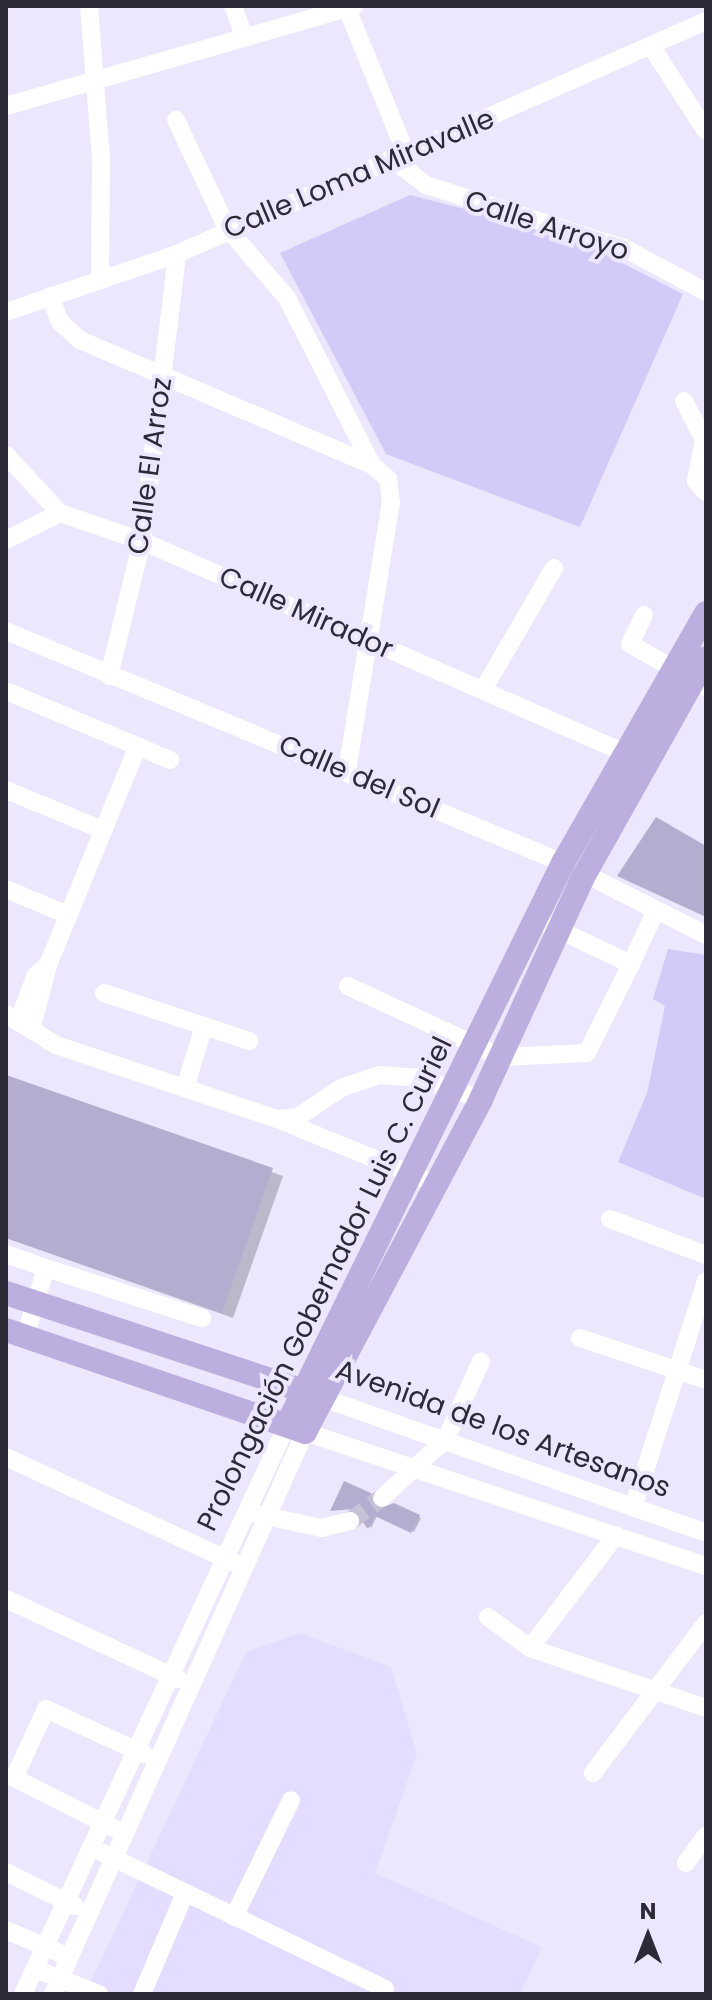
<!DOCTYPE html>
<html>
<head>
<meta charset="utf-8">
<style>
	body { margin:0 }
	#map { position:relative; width:712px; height:2000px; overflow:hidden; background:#ece7fd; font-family:Poppins,sans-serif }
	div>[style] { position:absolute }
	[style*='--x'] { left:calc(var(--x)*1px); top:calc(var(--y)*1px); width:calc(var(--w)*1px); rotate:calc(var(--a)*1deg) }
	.built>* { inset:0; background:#e4ddff }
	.green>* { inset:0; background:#d4caf8 }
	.shadow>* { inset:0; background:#0003 }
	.building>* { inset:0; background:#b4adcf }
	.minor-tunnel>* { height:18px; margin-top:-9px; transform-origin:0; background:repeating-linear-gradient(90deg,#c6c1d6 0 18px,transparent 0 27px) }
	.minor>* { height:18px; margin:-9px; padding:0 9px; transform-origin:9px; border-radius:9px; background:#fff }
	.major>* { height:24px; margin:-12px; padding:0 12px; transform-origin:12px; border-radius:12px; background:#bcafdf }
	span { translate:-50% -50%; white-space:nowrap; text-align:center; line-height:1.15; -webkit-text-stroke:8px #ece7fd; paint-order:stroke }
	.street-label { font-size:28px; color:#2d2a38 }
	.frame { position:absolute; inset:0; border:8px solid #2d2a38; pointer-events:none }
	.north { position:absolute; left:608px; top:1896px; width:80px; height:80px; -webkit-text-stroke:6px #ece7fd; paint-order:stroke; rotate:0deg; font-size:22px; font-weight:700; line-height:32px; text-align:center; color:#2d2a38 }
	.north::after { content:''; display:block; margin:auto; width:28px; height:36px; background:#2d2a38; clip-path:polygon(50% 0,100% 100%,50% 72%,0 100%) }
</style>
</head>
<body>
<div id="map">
	<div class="built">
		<i style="clip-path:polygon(300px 1633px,391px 1667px,417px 1754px,375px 1873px,542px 1947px,520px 1994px,85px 1994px,246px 1652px)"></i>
	</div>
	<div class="green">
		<i style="clip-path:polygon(410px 195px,567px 235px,683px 294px,580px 527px,386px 454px,280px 253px)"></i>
		<i style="clip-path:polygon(668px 949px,706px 955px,706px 1199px,618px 1162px,647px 1093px,665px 1006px,653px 999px)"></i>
	</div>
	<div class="shadow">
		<i style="clip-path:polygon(6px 1077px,283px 1176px,233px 1318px,6px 1238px)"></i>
		<i style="clip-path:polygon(345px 1484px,373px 1497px,379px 1511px,394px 1506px,421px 1518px,414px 1532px,377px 1516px,371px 1528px,355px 1509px,333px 1510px)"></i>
	</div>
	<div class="building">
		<i style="clip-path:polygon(656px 817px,706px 846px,706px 917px,617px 876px)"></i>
		<i style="clip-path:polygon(6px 1075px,273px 1168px,222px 1313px,6px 1238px)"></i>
		<i style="clip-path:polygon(344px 1481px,371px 1493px,378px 1509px,394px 1503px,420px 1515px,411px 1533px,375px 1516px,368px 1529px,353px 1509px,330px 1511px)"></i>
	</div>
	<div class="minor-tunnel">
		<i style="--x:350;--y:1521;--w:39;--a:-36"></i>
	</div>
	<div class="minor">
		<i style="--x:89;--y:6;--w:153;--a:85.5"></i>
		<i style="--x:101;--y:159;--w:119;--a:90.5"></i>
		<i style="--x:233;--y:6;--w:32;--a:70"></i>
		<i style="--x:346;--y:6;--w:157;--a:67.9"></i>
		<i style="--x:651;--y:46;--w:101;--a:57.1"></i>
		<i style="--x:6;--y:106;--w:362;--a:-16"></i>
		<i style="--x:176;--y:120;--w:119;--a:64.7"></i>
		<i style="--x:227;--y:228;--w:92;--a:49.4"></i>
		<i style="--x:287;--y:298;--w:187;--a:63"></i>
		<i style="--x:372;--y:465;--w:21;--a:41"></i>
		<i style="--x:388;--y:479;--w:23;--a:83"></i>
		<i style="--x:391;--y:502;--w:273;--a:99.3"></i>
		<i style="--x:391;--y:158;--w:44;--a:37.6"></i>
		<i style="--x:426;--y:185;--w:208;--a:17.7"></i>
		<i style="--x:624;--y:248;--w:93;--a:28.2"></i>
		<i style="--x:50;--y:296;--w:28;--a:69"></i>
		<i style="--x:60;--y:322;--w:27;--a:42"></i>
		<i style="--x:80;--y:340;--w:318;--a:23.2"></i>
		<i style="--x:6;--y:312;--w:181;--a:-18.7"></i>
		<i style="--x:177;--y:254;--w:578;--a:-23.77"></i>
		<i style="--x:684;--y:401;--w:44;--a:62.9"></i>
		<i style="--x:704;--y:440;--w:42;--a:101"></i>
		<i style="--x:696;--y:481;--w:15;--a:48"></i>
		<i style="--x:6;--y:455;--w:79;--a:47"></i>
		<i style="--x:60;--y:513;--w:87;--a:18.9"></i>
		<i style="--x:142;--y:541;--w:525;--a:23.69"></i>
		<i style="--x:6;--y:540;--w:60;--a:-26.6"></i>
		<i style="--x:644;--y:615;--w:32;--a:116"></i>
		<i style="--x:630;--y:644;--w:87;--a:29.5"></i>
		<i style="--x:6;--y:631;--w:603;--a:22.61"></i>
		<i style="--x:563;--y:863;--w:160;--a:26.7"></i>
		<i style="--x:109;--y:676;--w:139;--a:-76.3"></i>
		<i style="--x:142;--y:541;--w:289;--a:-83"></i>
		<i style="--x:483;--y:690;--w:141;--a:-59.8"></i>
		<i style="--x:6;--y:691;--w:178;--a:22.8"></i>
		<i style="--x:6;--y:790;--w:105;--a:22.4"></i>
		<i style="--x:6;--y:889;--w:67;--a:22.8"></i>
		<i style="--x:631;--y:964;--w:57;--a:-65.2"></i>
		<i style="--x:348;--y:986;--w:169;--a:24.9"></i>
		<i style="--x:501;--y:1057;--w:86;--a:-2.7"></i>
		<i style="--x:587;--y:1053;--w:99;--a:-63.7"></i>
		<i style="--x:631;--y:964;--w:105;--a:-154.7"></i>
		<i style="--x:104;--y:993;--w:153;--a:18.3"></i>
		<i style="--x:6;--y:1014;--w:59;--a:31.8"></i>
		<i style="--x:56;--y:1045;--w:233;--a:18.5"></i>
		<i style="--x:277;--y:1119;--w:172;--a:22.2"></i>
		<i style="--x:18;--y:1022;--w:50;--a:-69"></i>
		<i style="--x:36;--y:975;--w:16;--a:-40"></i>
		<i style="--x:31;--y:1030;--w:67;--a:-75.3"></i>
		<i style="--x:48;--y:965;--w:237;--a:-67.7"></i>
		<i style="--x:185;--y:1088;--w:65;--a:-73"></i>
		<i style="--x:279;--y:1119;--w:19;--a:-6"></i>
		<i style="--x:298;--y:1117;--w:52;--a:-34"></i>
		<i style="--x:341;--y:1088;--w:40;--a:-18.9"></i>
		<i style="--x:379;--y:1075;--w:39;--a:4"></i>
		<i style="--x:418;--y:1078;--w:66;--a:18.4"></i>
		<i style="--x:610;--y:1219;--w:103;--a:20.6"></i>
		<i style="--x:6;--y:1254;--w:42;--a:19.3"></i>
		<i style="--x:46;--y:1268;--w:72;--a:106.9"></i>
		<i style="--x:46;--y:1268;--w:164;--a:17.8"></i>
		<i style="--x:580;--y:1338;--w:133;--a:18.4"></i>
		<i style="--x:323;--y:1398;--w:406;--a:19.4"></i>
		<i style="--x:6;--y:1457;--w:254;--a:24.9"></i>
		<i style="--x:382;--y:1498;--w:87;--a:-42.7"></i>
		<i style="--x:446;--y:1439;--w:85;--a:-65.8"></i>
		<i style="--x:633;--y:1508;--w:238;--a:-72.2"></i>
		<i style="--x:257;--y:1514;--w:66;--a:12.2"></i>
		<i style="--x:322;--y:1528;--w:29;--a:-14"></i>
		<i style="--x:6;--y:1599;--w:190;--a:24.9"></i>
		<i style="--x:488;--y:1617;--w:52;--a:36.4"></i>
		<i style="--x:530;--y:1648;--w:186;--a:18.8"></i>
		<i style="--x:530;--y:1648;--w:142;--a:-52.7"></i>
		<i style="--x:593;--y:1773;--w:188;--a:-53"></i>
		<i style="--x:125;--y:1834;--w:124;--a:-153.2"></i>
		<i style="--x:14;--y:1778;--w:76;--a:-65.1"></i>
		<i style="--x:46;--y:1709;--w:108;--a:24.7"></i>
		<i style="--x:103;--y:1853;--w:313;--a:25.7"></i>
		<i style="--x:686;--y:1863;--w:34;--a:-54"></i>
		<i style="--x:6;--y:1872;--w:77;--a:26.2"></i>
		<i style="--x:234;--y:1917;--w:130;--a:-64"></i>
		<i style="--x:6;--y:1930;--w:69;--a:23.2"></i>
		<i style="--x:35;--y:1969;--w:69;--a:21.3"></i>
		<i style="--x:23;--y:1994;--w:627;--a:-65.11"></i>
		<i style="--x:53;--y:1994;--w:616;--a:-65.85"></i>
		<i style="--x:305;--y:1432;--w:423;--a:18.5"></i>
		<i style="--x:142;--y:1994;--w:110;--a:-66.9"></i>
	</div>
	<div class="major">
		<i style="--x:6;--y:1293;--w:327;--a:18.2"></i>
		<i style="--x:6;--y:1330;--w:316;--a:18.8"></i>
		<i style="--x:305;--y:1432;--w:377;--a:-62.1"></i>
		<i style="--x:481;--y:1099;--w:242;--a:-65.3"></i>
		<i style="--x:582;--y:879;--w:253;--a:-60.7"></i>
		<i style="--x:287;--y:1425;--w:626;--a:-63.84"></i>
		<i style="--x:563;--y:863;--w:288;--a:-60.2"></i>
	</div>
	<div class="street-label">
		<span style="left:359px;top:174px;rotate:-23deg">Calle Loma Miravalle</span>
		<span style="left:547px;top:226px;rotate:18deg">Calle Arroyo</span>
		<span style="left:150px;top:466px;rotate:-82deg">Calle El Arroz</span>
		<span style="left:306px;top:613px;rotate:24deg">Calle Mirador</span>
		<span style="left:359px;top:777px;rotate:23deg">Calle del Sol</span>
		<span style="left:325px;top:1284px;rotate:-64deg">Prolongación Gobernador Luis C. Curiel</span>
		<span style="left:503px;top:1429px;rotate:20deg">Avenida de los Artesanos</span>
	</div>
	<div class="frame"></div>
	<div class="north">N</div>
</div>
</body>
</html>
